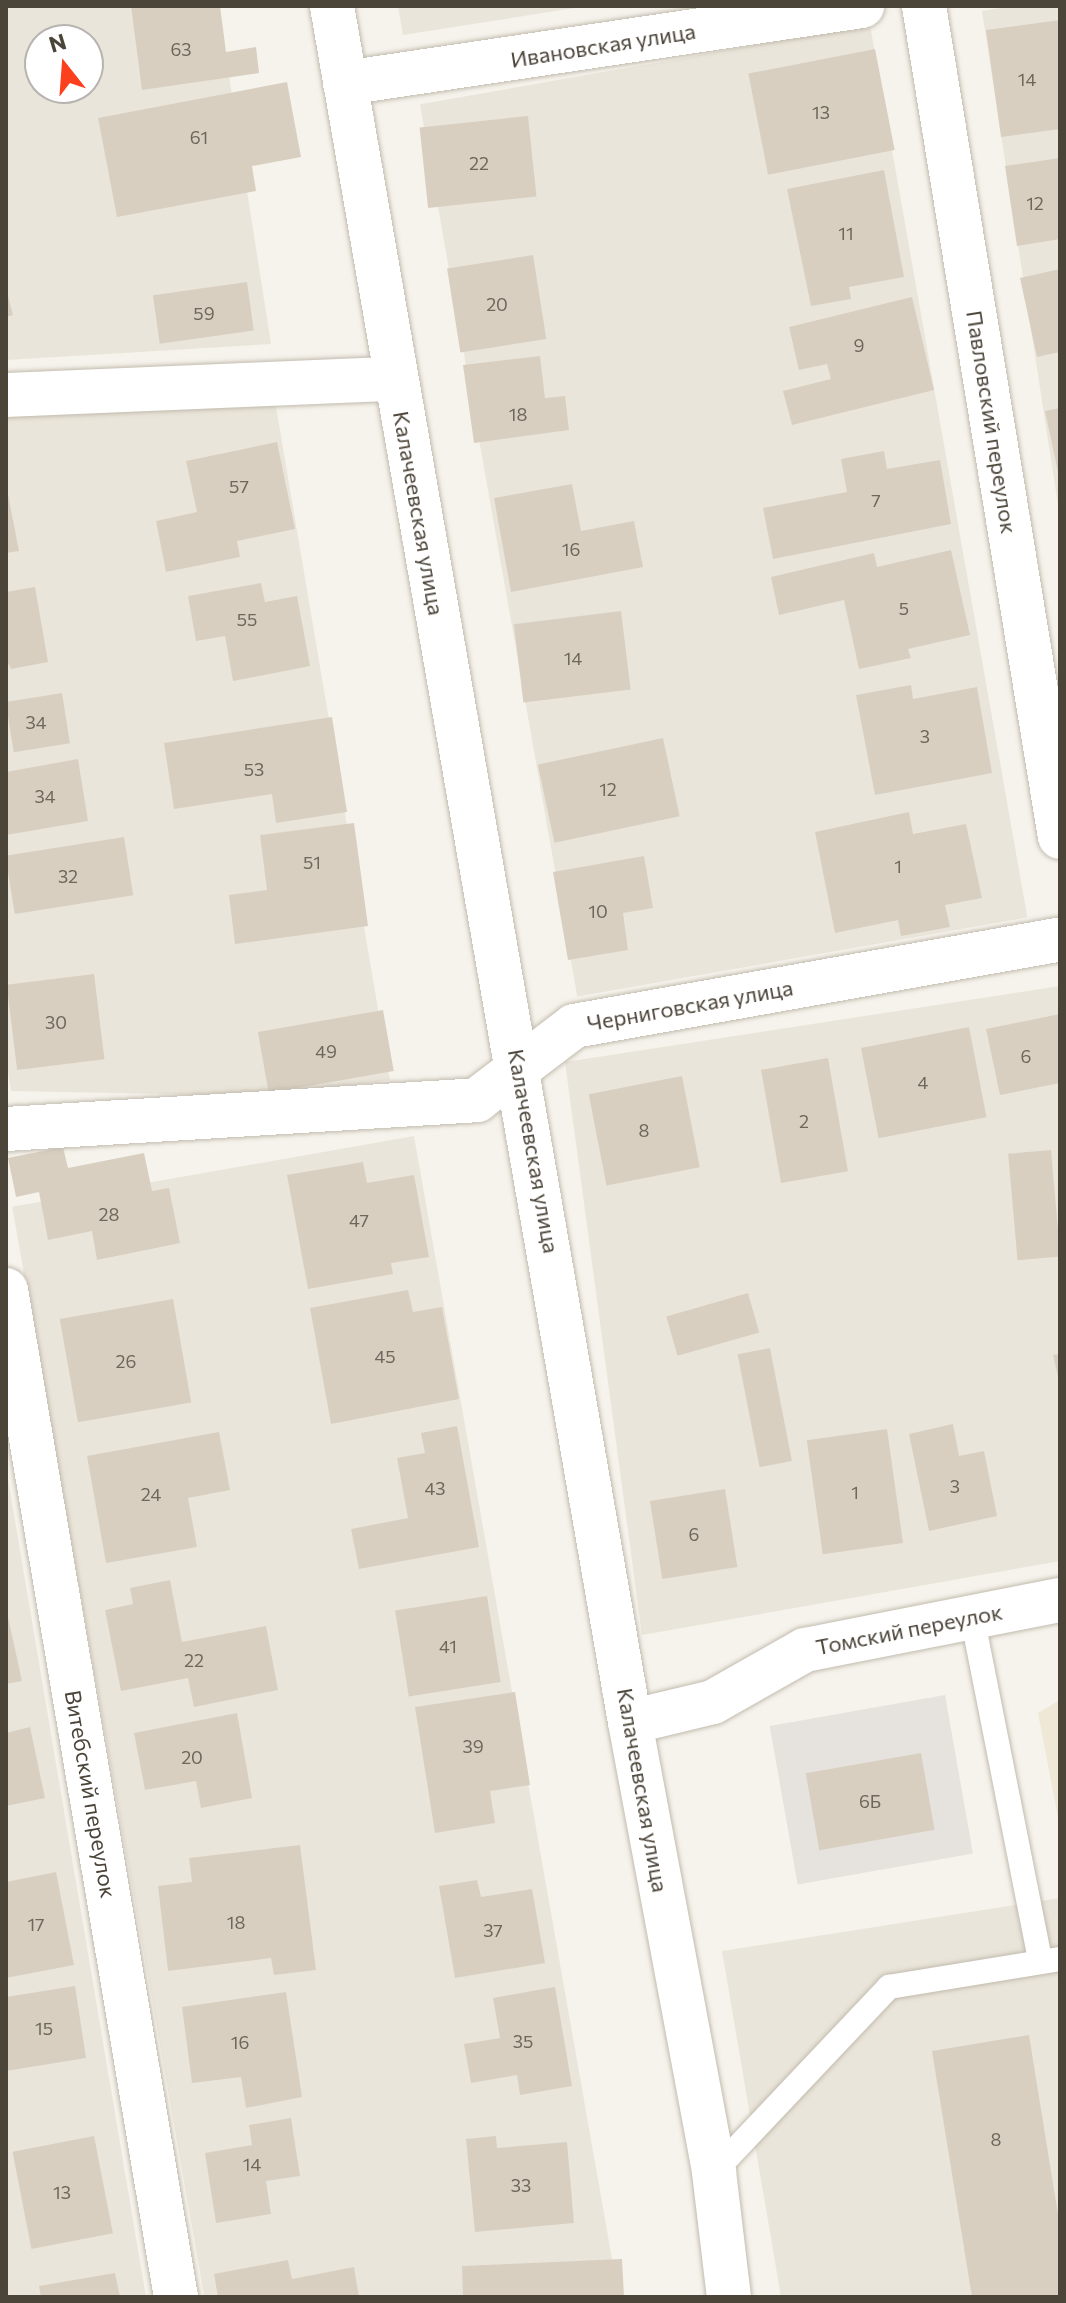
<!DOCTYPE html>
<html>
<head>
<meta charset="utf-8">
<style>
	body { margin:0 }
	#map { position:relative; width:1066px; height:2303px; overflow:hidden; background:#f6f3ec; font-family:Commissioner,sans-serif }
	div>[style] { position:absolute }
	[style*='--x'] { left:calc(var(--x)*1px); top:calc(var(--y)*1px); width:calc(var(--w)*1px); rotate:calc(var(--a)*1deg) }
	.residential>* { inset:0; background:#eae5da; transform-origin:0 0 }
	.industrial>* { inset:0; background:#e6e2dd; transform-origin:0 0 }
	.education>* { inset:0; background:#efe8d6 }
	.building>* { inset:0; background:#d8cfc1; transform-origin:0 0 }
	.roads { filter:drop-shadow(0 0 2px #c2bbae) drop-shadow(0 0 2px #c2bbae) }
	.service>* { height:24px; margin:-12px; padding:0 12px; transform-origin:12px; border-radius:12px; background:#fff }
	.minor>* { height:44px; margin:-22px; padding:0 22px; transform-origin:22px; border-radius:22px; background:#fff }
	span { translate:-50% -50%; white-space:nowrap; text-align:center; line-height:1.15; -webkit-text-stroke:6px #fff; paint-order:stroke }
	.number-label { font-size:18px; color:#6e675b }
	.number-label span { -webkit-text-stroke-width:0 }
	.street-label { font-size:22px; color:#4b4439 }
	.frame { position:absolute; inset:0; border:8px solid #4b4439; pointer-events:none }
	.north { position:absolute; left:24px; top:24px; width:80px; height:80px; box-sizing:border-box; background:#fff; border:2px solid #b7b4b0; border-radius:50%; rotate:343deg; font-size:22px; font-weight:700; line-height:32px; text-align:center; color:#4b4439 }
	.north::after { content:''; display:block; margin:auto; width:28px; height:36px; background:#fc3f1d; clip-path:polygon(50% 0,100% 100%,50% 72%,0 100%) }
</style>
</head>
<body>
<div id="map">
	<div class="residential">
		<i style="clip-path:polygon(evenodd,6px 6px,218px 6px,271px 344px,6px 360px,6px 6px,40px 40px,88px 40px,88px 88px,40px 88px,40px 40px)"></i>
		<i style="clip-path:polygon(398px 6px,587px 6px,403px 35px)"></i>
		<i style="clip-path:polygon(1014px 6px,1060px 6px,1060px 518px,982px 11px)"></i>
		<i style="left:870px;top:25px;width:906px;height:457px;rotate:80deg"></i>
		<i style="clip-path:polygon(274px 395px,390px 1080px,269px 1096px,11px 1091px,6px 1060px,6px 416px)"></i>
		<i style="clip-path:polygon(1060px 986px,1060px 1561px,642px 1635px,565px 1062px)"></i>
		<i style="left:414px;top:1136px;width:1179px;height:408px;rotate:80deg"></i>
		<i style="clip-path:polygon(6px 1467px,146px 2297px,6px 2297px)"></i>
		<i style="clip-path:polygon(1060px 1898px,1060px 2297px,781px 2297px,722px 1951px)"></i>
	</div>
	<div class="industrial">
		<i style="left:945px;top:1695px;width:161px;height:178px;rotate:80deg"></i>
	</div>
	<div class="education">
		<i style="clip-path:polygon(1060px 1700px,1060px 1828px,1038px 1713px)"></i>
	</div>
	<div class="building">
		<i style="clip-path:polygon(131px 6px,220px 6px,226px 52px,256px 47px,259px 73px,142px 90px)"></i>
		<i style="clip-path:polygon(1060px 20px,1060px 129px,1001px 137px,986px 30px)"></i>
		<i style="left:875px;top:49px;width:103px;height:129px;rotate:79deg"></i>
		<i style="clip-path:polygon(287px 82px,301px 157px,252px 166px,256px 191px,117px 217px,98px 118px)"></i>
		<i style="left:528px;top:116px;width:81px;height:109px;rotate:84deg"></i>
		<i style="clip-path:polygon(1060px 158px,1060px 239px,1017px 246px,1005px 166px)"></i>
		<i style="clip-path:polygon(884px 170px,904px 277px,849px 287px,851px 299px,811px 306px,787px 189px)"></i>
		<i style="left:533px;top:255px;width:85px;height:87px;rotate:81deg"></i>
		<i style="clip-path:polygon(1060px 269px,1060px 352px,1037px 357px,1020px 278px)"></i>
		<i style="left:247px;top:282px;width:49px;height:95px;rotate:82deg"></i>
		<i style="clip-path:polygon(6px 289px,13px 315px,6px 317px)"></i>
		<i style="clip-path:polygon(912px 297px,934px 390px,792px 425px,783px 391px,831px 379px,827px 364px,799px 370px,789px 327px)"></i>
		<i style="clip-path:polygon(540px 356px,545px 398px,565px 396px,569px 430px,474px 443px,463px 365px)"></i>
		<i style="clip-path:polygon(1060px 408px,1060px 477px,1059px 477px,1045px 411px)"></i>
		<i style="clip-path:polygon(277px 442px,295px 529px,237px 541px,240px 557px,166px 572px,156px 521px,197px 512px,186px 461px)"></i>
		<i style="clip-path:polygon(884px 451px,887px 469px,940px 460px,951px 524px,773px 559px,763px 508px,847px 492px,841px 459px)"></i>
		<i style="clip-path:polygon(6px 484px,19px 551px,6px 553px)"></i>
		<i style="clip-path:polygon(572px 484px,581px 531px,634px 521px,643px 567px,511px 592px,494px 498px)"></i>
		<i style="clip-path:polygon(951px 550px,970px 635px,908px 649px,911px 658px,859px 669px,844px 600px,779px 615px,771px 577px,874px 553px,877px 567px)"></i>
		<i style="clip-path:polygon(261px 583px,265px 602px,297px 596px,310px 666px,233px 681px,225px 636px,196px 641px,188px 596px)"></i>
		<i style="clip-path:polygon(35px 587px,48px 662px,11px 669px,6px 659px,6px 592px)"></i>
		<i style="left:621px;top:611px;width:79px;height:108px;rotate:83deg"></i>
		<i style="clip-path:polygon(911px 685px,913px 699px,977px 687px,992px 773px,875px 795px,856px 695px)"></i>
		<i style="left:62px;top:693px;width:51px;height:57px;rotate:81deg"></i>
		<i style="clip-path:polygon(332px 717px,347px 812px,276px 823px,272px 794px,174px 809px,164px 743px)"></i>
		<i style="left:663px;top:738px;width:80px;height:128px;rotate:78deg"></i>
		<i style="clip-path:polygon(78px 759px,88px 821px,6px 835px,6px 772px)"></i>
		<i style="clip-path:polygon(909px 812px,913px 834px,966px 824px,982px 898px,945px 905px,950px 927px,901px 936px,898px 920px,835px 933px,815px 832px)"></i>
		<i style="clip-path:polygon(354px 823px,368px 926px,235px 944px,229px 895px,267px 890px,260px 835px)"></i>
		<i style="left:124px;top:837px;width:59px;height:120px;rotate:81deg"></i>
		<i style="clip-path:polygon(644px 856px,653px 908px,623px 913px,628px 950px,568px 960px,553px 872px)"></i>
		<i style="left:94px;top:974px;width:86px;height:88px;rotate:83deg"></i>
		<i style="left:383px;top:1010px;width:62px;height:127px;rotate:80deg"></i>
		<i style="clip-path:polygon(1060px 1014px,1060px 1083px,1000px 1095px,986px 1029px)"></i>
		<i style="left:969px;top:1027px;width:92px;height:110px;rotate:79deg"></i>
		<i style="left:828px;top:1058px;width:115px;height:68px;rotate:80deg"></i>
		<i style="left:682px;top:1076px;width:93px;height:95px;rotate:79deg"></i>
		<i style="clip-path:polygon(63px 1147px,68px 1168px,144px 1153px,152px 1191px,169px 1188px,180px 1243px,97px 1260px,92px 1231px,48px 1240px,39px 1192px,16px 1197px,8px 1158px)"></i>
		<i style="left:1051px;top:1150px;width:107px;height:43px;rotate:85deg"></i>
		<i style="clip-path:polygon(363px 1162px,367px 1183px,414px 1175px,429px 1257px,391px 1263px,393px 1274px,308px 1289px,287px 1175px)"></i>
		<i style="clip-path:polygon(408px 1290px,413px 1312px,442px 1307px,459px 1399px,331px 1424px,310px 1308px)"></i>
		<i style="left:748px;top:1293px;width:41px;height:85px;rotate:74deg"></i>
		<i style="left:173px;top:1299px;width:105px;height:115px;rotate:80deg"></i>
		<i style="left:770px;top:1348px;width:115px;height:33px;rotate:79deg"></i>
		<i style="clip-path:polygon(1060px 1354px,1060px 1381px,1059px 1381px,1053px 1355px)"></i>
		<i style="clip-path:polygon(953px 1424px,959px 1456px,984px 1451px,997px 1516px,929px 1531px,909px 1434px)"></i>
		<i style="clip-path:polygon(457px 1426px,479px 1547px,359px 1569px,351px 1529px,408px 1518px,397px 1458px,425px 1453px,421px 1433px)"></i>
		<i style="left:887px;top:1429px;width:115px;height:81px;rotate:82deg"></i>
		<i style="clip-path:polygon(219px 1432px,230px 1490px,188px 1498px,197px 1547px,106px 1563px,87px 1456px)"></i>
		<i style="left:725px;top:1489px;width:79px;height:76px;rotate:81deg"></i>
		<i style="clip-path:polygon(170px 1580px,182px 1642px,266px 1626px,278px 1690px,194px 1707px,188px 1678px,121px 1691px,105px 1610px,133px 1604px,130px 1588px)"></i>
		<i style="left:487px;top:1596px;width:87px;height:93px;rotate:81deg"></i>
		<i style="clip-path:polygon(6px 1608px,22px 1681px,6px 1684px)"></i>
		<i style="clip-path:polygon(515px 1692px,530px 1785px,490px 1791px,495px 1823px,435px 1833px,415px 1707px)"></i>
		<i style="clip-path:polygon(237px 1713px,252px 1798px,201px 1808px,196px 1781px,145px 1790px,134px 1733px)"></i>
		<i style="clip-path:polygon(30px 1727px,45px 1798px,6px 1806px,6px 1733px)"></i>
		<i style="left:921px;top:1753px;width:78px;height:117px;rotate:80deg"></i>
		<i style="clip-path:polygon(300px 1845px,316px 1970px,274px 1975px,271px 1958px,168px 1971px,158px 1886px,192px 1882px,189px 1858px)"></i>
		<i style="clip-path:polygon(56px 1872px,74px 1965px,6px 1978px,6px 1882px)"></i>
		<i style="clip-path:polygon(477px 1880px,481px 1897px,532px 1889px,545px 1963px,455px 1978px,439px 1886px)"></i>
		<i style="clip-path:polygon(75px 1986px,86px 2058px,6px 2071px,6px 1997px)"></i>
		<i style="clip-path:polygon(555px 1987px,572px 2086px,520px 2095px,517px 2075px,471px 2083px,464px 2044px,500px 2038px,493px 1998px)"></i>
		<i style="clip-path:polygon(286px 1992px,302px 2097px,246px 2108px,241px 2077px,192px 2083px,182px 2007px)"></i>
		<i style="clip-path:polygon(1029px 2035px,1060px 2227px,1060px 2297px,972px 2297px,932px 2051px)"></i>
		<i style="clip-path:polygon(291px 2118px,300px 2176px,266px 2181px,271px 2214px,216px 2223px,205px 2153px,252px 2145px,249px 2125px)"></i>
		<i style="left:94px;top:2136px;width:99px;height:83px;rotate:79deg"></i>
		<i style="clip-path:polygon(496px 2136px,497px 2148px,567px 2142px,574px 2223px,475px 2232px,466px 2139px)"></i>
		<i style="clip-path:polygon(622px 2259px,624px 2297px,463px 2297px,462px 2266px)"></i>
		<i style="clip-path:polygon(288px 2260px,292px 2279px,354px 2267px,359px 2297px,218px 2297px,214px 2274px)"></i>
		<i style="clip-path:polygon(115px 2273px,120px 2297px,41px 2297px,39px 2286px)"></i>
	</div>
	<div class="roads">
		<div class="service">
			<i style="--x:972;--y:1616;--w:351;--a:78.8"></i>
			<i style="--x:714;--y:2172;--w:255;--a:-46.6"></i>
			<i style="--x:889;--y:1987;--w:173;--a:-9.3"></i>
		</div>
		<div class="minor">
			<i style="--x:332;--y:6;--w:1742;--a:80.15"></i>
			<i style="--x:630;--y:1722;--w:458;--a:79.4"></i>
			<i style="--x:714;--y:2172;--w:126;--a:83.2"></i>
			<i style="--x:924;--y:6;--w:842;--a:80.71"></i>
			<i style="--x:345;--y:83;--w:523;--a:-8.47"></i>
			<i style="--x:6;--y:395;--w:389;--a:-2.4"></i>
			<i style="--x:6;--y:1129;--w:472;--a:-3.5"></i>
			<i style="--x:477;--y:1100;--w:122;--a:-37.3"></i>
			<i style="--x:574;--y:1026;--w:494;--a:-10.1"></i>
			<i style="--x:6;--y:1290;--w:1021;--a:80.42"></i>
			<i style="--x:630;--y:1722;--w:85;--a:-13.5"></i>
			<i style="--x:713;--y:1702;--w:106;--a:-29.5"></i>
			<i style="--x:805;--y:1650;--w:260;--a:-11.1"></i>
		</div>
	</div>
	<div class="number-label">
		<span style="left:181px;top:49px">63</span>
		<span style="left:1027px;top:79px">14</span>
		<span style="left:821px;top:112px">13</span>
		<span style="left:199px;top:137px">61</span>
		<span style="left:479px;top:163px">22</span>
		<span style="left:1035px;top:203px">12</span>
		<span style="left:846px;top:233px">11</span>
		<span style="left:497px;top:304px">20</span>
		<span style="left:204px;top:313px">59</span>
		<span style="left:859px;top:345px">9</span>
		<span style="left:518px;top:414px">18</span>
		<span style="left:239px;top:486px">57</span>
		<span style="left:876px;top:500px">7</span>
		<span style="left:571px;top:549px">16</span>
		<span style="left:904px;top:608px">5</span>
		<span style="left:247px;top:619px">55</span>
		<span style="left:573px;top:658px">14</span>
		<span style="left:36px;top:722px">34</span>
		<span style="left:925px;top:736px">3</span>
		<span style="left:254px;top:769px">53</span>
		<span style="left:608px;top:789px">12</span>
		<span style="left:45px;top:796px">34</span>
		<span style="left:312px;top:862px">51</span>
		<span style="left:898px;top:866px">1</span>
		<span style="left:68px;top:876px">32</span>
		<span style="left:598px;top:911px">10</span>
		<span style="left:56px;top:1022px">30</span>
		<span style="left:326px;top:1051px">49</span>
		<span style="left:1026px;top:1056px">6</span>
		<span style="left:923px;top:1082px">4</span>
		<span style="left:804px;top:1121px">2</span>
		<span style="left:644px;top:1130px">8</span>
		<span style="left:109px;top:1214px">28</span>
		<span style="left:359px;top:1220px">47</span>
		<span style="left:385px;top:1356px">45</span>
		<span style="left:126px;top:1361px">26</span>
		<span style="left:955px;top:1486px">3</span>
		<span style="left:435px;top:1488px">43</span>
		<span style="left:855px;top:1492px">1</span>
		<span style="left:151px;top:1494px">24</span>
		<span style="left:694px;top:1534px">6</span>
		<span style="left:448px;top:1646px">41</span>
		<span style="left:194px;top:1660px">22</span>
		<span style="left:473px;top:1746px">39</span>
		<span style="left:192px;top:1757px">20</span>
		<span style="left:870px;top:1801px">6Б</span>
		<span style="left:236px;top:1922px">18</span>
		<span style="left:36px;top:1924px">17</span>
		<span style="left:493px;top:1930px">37</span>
		<span style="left:44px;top:2028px">15</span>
		<span style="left:523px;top:2041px">35</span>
		<span style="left:240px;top:2042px">16</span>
		<span style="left:996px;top:2139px">8</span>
		<span style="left:252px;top:2164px">14</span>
		<span style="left:521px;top:2185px">33</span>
		<span style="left:62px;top:2192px">13</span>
	</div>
	<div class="street-label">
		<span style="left:603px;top:45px;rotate:-9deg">Ивановская улица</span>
		<span style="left:992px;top:422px;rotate:81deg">Павловский переулок</span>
		<span style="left:419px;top:513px;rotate:80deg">Калачеевская улица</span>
		<span style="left:690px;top:1005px;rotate:-10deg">Черниговская улица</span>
		<span style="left:534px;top:1151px;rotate:80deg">Калачеевская улица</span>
		<span style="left:909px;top:1629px;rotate:-11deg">Томский переулок</span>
		<span style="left:643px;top:1790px;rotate:80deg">Калачеевская улица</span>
		<span style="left:91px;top:1794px;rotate:80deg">Витебский переулок</span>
	</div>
	<div class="frame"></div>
	<div class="north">N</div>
</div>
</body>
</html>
